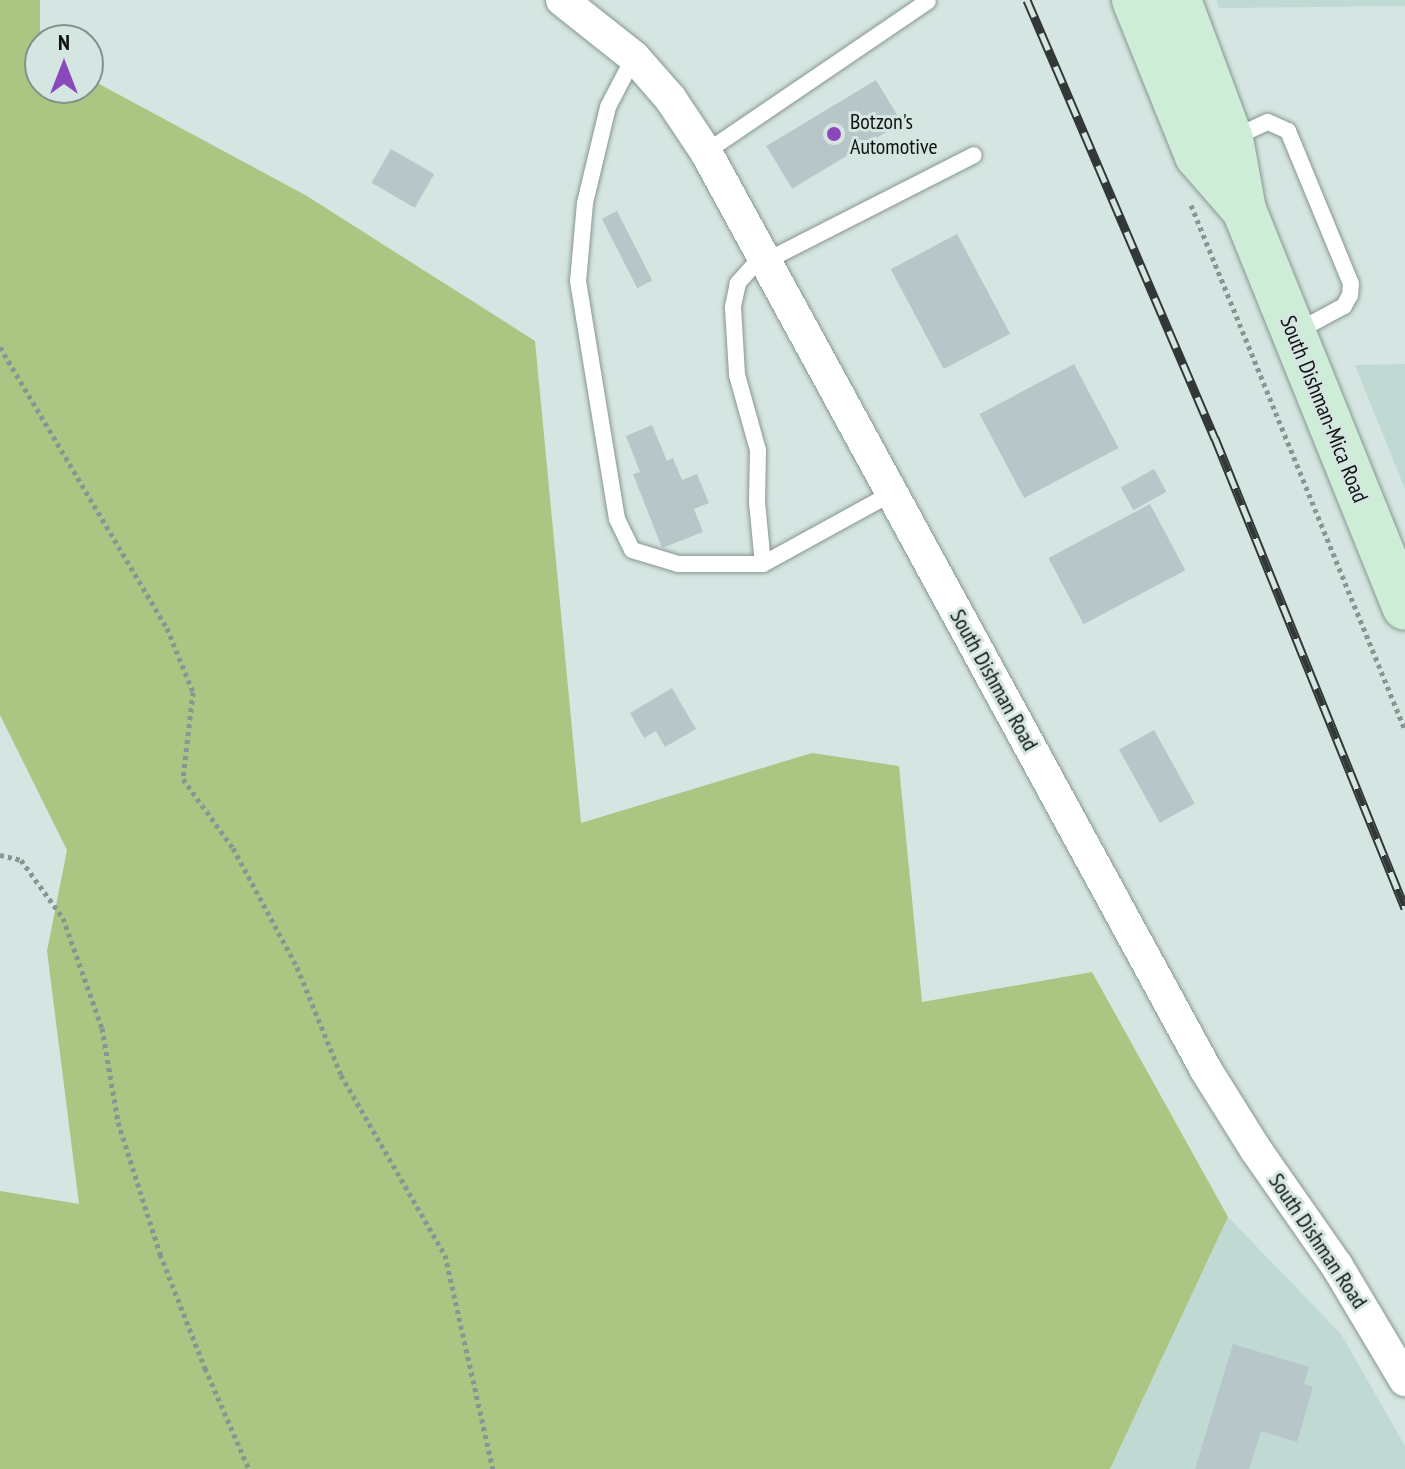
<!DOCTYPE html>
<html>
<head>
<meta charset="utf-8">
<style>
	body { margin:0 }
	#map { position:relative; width:1405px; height:1469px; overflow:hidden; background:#d5e5e1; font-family:"PT Sans Narrow",sans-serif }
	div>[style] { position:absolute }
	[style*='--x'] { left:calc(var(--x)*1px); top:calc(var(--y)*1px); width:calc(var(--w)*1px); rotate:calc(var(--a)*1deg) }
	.built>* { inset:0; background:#c1d9d3 }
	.green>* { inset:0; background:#abc583 }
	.building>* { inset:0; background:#b7c7c9; transform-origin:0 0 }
	.path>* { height:5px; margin-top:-2.5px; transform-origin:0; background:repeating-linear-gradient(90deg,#899592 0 4px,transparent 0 8px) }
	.roads { filter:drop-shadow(0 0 2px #879692) drop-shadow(0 0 2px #879692) }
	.lane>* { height:16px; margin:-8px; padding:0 8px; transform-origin:8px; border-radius:8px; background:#fff }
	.street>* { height:32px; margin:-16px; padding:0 16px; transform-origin:16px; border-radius:16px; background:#fff }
	.secondary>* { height:44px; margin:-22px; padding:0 22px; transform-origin:22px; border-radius:22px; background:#cdedd7 }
	.rail>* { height:9px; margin-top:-4.5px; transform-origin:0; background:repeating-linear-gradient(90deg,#d5e5e1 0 18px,#313837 0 36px); box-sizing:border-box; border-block:2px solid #313837 }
	.dots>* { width:22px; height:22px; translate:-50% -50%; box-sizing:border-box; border:4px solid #d5e5e1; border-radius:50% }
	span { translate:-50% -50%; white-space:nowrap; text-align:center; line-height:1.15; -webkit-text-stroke:6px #d5e5e1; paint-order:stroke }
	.poi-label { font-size:22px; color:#0f1413 }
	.left { translate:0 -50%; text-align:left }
	.street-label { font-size:22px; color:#0f1413 }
	.north { position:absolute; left:24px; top:24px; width:80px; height:80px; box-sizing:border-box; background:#d5e5e1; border:2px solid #86918f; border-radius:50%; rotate:0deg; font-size:22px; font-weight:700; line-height:32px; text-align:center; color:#0f1413 }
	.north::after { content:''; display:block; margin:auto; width:28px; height:36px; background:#8b48bc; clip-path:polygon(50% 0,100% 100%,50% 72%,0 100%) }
</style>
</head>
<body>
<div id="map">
	<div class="built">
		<i style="clip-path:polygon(1216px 0,1405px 0,1405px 6px,1219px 8px)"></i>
		<i style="clip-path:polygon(1405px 364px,1405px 489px,1355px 365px)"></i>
		<i style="clip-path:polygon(1228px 1217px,1341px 1334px,1405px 1446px,1405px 1469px,1110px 1469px)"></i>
	</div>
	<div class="green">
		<i style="clip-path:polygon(0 0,40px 0,40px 88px,88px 88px,88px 78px,307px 196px,535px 341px,581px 823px,812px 753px,899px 766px,922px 1002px,1092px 972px,1228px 1217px,1110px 1469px,0 1469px,0 1191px,79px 1204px,47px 951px,67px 850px,0 715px)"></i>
	</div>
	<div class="building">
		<i style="left:876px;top:80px;width:50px;height:128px;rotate:59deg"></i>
		<i style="left:391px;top:149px;width:50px;height:39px;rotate:30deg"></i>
		<i style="left:617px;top:211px;width:78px;height:17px;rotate:63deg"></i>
		<i style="left:957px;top:234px;width:113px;height:75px;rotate:62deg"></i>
		<i style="left:1074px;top:364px;width:95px;height:107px;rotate:62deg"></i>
		<i style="clip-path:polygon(652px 425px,667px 461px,673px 458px,682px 480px,697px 474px,709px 503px,694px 509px,703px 532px,662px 548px,633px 474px,640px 472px,626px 436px)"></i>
		<i style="left:1154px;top:469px;width:26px;height:38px;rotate:61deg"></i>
		<i style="left:1150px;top:504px;width:75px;height:115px;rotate:62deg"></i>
		<i style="clip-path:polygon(672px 688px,696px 729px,665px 747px,656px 731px,644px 738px,630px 713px)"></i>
		<i style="left:1154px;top:730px;width:84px;height:40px;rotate:61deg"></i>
		<i style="clip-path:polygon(1233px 1344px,1309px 1367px,1304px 1384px,1313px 1387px,1297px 1442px,1261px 1431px,1249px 1469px,1195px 1469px)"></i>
	</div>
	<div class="path">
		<i style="--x:1191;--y:205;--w:567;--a:67.82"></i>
		<i style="--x:0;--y:347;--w:327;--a:59.3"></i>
		<i style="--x:167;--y:628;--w:69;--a:67.9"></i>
		<i style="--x:193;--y:692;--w:88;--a:96.6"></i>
		<i style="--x:183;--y:779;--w:85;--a:54.1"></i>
		<i style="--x:233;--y:848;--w:135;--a:61.7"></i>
		<i style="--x:297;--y:967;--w:117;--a:67.8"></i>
		<i style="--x:341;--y:1075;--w:208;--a:60"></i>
		<i style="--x:445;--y:1255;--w:219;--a:77.4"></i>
		<i style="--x:0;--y:855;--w:22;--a:13"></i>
		<i style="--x:21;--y:860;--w:72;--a:54.1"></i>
		<i style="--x:63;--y:918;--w:117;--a:70.5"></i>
		<i style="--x:102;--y:1028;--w:95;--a:80.3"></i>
		<i style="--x:118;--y:1122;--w:139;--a:72.3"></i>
		<i style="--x:160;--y:1254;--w:123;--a:68.5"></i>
		<i style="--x:205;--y:1368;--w:110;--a:66.5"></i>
	</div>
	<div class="roads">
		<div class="lane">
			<i style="--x:634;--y:57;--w:56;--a:117.5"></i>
			<i style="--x:608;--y:107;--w:99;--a:103.5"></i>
			<i style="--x:585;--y:203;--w:78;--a:95.1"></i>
			<i style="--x:578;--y:281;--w:241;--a:80.7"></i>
			<i style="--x:617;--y:519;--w:34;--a:64"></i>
			<i style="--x:632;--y:550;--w:48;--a:16.9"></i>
			<i style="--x:678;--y:564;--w:85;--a:0"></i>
			<i style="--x:763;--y:564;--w:147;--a:-28.8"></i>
			<i style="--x:1233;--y:138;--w:38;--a:-25"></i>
			<i style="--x:1268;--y:122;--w:22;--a:24"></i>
			<i style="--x:1288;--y:131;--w:165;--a:67.6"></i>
			<i style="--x:1351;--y:284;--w:11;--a:95"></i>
			<i style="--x:1350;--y:295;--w:13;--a:119"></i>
			<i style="--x:1344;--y:306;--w:55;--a:151.6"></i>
			<i style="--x:706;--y:152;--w:268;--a:-34.2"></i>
			<i style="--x:763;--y:255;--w:38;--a:132"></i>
			<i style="--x:738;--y:283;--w:25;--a:102"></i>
			<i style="--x:733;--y:307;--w:68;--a:86.6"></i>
			<i style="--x:737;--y:375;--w:78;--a:74.4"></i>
			<i style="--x:758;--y:450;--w:52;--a:91.1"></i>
			<i style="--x:757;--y:502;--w:62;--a:84.5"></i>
			<i style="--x:766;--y:261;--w:233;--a:-27"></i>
		</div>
		<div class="street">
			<i style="--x:562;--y:0;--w:92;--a:38.4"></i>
			<i style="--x:634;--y:57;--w:55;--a:48.7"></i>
			<i style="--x:670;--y:98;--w:65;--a:56.3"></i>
			<i style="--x:706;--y:152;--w:1045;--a:61.42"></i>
			<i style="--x:1206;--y:1070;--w:94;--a:58"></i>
			<i style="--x:1256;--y:1150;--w:141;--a:55.1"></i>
			<i style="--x:1337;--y:1266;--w:133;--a:59.2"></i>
		</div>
		<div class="secondary">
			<i style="--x:1134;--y:0;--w:168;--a:68"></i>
			<i style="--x:1197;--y:156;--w:72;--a:49"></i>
			<i style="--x:1179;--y:0;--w:148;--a:69.5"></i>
			<i style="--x:1231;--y:139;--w:72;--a:79.6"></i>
			<i style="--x:1244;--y:210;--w:429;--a:68"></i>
		</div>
	</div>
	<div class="rail">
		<i style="--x:1027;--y:0;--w:477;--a:66.8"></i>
		<i style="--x:1215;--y:438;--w:507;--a:67.99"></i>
	</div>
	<div class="dots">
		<i style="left:834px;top:134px;background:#8b48bc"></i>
	</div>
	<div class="poi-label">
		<span class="left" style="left:850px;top:134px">Botzon's<br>Automotive</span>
	</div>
	<div class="street-label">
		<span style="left:1324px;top:409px;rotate:68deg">South Dishman-Mica Road</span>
		<span style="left:994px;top:680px;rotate:61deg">South Dishman Road</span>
		<span style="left:1318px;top:1241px;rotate:56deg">South Dishman Road</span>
	</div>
	<div class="north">N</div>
</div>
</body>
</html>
